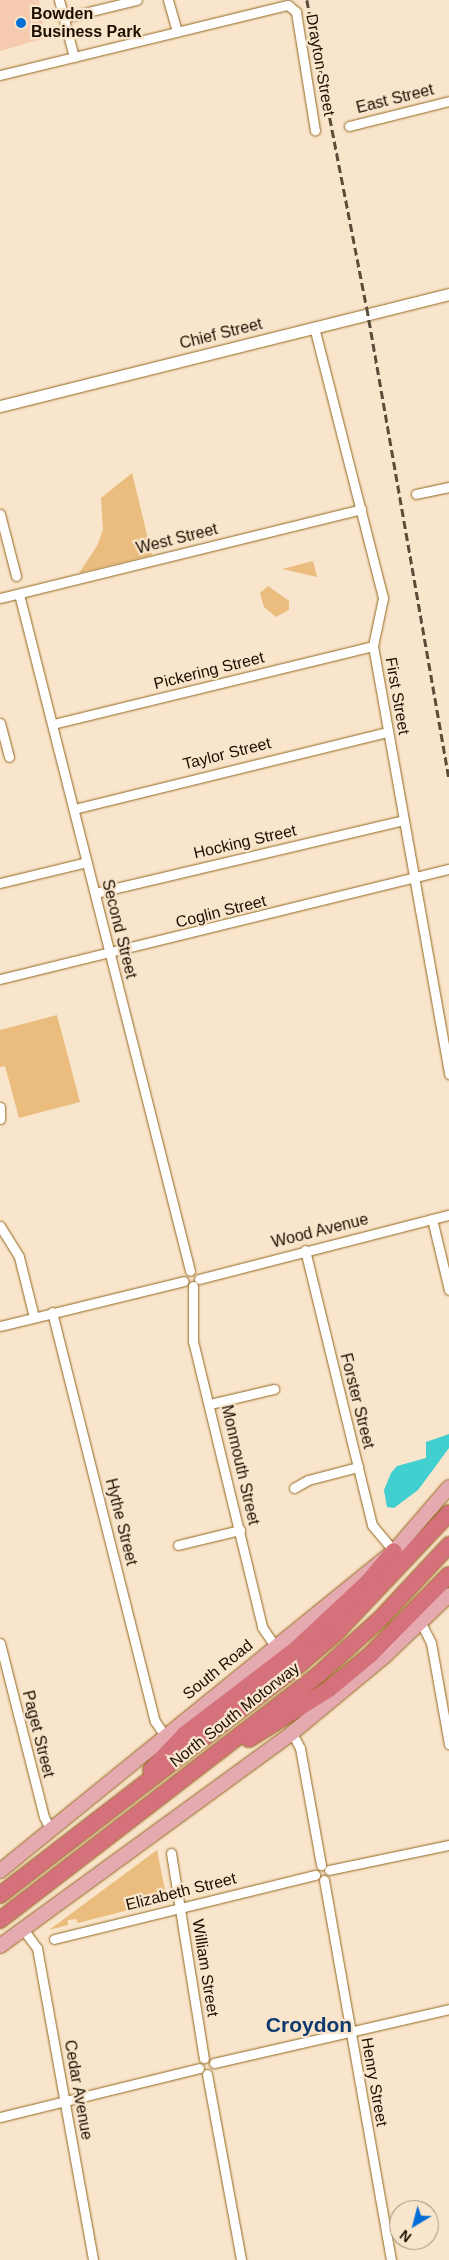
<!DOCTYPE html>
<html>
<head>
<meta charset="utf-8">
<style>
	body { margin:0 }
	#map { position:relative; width:449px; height:2260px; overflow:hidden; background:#f9e5cb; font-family:Helvetica,sans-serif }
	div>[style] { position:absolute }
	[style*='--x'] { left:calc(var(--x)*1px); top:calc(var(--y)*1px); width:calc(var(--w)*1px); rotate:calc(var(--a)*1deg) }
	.green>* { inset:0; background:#eabd7e }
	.water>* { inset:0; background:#41cfd0 }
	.building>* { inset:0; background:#f5caae }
	.roads { filter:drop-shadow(0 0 1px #92651c) drop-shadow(0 0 1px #92651c) }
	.minor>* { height:9px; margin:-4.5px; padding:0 4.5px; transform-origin:4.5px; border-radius:4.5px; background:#fff }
	.tertiary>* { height:11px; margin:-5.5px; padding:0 5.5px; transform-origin:5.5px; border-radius:5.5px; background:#fff }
	.primary>* { height:14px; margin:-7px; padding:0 7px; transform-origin:7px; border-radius:7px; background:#e5aab0 }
	.motorway>* { height:16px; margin:-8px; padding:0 8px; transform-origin:8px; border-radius:8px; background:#d4717b }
	.rail>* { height:2.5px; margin-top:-1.25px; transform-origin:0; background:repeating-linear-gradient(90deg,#5b4c3a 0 8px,transparent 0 12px) }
	.dots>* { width:14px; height:14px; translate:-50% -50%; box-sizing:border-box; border:2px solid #f9e5cb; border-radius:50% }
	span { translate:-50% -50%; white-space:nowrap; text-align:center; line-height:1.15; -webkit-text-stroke:4.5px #f9e5cb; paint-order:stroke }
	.poi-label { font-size:16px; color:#1c0f00; font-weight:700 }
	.left { translate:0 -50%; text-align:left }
	.street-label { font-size:16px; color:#1c0f00 }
	.district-label { font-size:21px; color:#0d396c; font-weight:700 }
	.north { position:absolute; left:389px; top:2200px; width:50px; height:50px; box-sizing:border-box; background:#f9e5cb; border:1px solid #a18f7a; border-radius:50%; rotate:217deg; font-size:14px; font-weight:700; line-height:20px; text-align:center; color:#1c0f00 }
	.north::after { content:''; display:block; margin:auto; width:18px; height:22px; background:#026ed6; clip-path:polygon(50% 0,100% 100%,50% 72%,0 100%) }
</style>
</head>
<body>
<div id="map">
	<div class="green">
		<i style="clip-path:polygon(132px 473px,152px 555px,79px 573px,97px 546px,103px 530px,101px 498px)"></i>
		<i style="clip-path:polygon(313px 561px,317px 577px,282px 569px)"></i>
		<i style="clip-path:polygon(268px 586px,289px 601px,289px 610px,276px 617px,264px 607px,260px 593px)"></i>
		<i style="clip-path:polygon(57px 1015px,80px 1102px,19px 1118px,5px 1066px,0 1067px,0 1030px)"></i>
		<i style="clip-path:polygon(157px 1850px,167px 1900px,78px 1923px,76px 1919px,68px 1920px,68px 1925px,49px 1930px)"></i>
	</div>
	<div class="water">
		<i style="clip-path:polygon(449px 1434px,449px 1448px,418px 1490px,394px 1508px,387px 1507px,384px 1490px,391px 1473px,397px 1466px,426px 1458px,426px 1442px)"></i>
	</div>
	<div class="building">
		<i style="clip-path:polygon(0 0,39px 0,45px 38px,0 51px)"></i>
	</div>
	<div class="roads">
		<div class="minor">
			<i style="--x:59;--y:0;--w:59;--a:75.3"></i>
			<i style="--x:168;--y:0;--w:33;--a:74"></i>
			<i style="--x:63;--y:18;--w:76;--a:-13.7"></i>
			<i style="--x:0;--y:75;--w:296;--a:-13.7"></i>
			<i style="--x:288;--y:5;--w:11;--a:41"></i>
			<i style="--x:296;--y:12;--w:120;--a:80.9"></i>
			<i style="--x:349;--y:126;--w:103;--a:-14"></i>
			<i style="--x:314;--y:327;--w:280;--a:75.7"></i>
			<i style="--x:383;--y:598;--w:49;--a:101.8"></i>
			<i style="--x:373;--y:646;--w:435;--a:79.9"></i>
			<i style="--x:416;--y:494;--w:34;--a:-12"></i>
			<i style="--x:0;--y:514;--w:64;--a:75.5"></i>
			<i style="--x:19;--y:594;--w:698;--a:75.82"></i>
			<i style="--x:0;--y:598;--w:372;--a:-13.8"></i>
			<i style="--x:0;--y:723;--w:35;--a:75"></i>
			<i style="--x:53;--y:724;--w:329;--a:-13.7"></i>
			<i style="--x:74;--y:809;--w:323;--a:-13.8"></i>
			<i style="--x:0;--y:883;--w:89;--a:-13.6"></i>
			<i style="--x:95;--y:893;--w:317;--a:-13.3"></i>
			<i style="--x:0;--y:979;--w:462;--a:-13.8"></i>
			<i style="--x:0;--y:1107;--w:12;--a:90"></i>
			<i style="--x:432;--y:1219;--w:73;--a:76.5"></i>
			<i style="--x:0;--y:1226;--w:36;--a:58"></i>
			<i style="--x:19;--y:1257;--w:62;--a:76"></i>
			<i style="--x:305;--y:1250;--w:283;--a:76.3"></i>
			<i style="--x:372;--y:1525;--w:34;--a:50"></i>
			<i style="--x:199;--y:1279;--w:258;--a:-14.4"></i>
			<i style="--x:193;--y:1286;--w:55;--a:90"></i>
			<i style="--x:193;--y:1341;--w:294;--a:76.4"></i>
			<i style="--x:262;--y:1627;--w:23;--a:56"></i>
			<i style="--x:52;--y:1312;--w:422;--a:75.9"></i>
			<i style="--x:155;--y:1721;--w:18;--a:56"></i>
			<i style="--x:0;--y:1326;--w:189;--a:-13.7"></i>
			<i style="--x:210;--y:1404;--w:66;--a:-13.2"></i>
			<i style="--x:294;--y:1488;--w:16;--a:-30"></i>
			<i style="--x:308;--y:1480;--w:52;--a:-14.6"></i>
			<i style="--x:178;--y:1545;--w:64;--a:-13.6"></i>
			<i style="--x:421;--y:1623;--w:22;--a:63"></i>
			<i style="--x:431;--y:1643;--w:103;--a:79.9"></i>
			<i style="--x:0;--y:1643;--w:179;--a:75.8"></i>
			<i style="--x:44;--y:1817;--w:15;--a:62"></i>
			<i style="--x:292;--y:1733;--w:17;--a:62"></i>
			<i style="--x:300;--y:1748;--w:119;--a:79.8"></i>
			<i style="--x:171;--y:1853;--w:208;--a:80.9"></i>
			<i style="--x:329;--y:1870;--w:123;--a:-11.8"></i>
			<i style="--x:324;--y:1880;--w:386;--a:80"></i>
			<i style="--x:23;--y:1929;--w:24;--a:54"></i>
			<i style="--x:37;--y:1948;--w:317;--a:79.8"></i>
			<i style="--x:54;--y:1939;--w:269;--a:-13.8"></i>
			<i style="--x:214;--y:2063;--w:241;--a:-12.9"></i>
			<i style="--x:207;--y:2074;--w:189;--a:79.6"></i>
			<i style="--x:0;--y:2117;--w:205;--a:-13.8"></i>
		</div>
		<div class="tertiary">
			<i style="--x:0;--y:406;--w:463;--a:-14"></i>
		</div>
		<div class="primary">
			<i style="--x:0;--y:1871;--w:508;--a:-39.08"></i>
			<i style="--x:394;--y:1551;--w:84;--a:-49.3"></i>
			<i style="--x:0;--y:1946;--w:361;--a:-36.1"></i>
			<i style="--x:292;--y:1733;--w:121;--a:-39.6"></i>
			<i style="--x:385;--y:1656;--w:88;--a:-43.6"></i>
		</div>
		<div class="motorway">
			<i style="--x:249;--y:1739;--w:94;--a:-32"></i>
			<i style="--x:329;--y:1689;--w:55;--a:-39.8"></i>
			<i style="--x:371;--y:1654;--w:111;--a:-45.4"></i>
			<i style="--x:151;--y:1770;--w:50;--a:-46.6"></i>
			<i style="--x:185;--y:1734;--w:137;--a:-37.3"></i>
			<i style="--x:294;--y:1651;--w:101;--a:-43"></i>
			<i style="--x:368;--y:1582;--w:40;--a:-50"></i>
			<i style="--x:0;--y:1895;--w:379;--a:-37.6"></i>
			<i style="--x:300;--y:1664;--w:48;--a:-40.7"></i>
			<i style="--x:336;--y:1633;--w:165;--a:-46.7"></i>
			<i style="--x:0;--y:1920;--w:401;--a:-37.6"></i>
			<i style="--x:318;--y:1675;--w:85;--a:-42.1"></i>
			<i style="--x:381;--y:1618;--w:100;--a:-47"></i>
		</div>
	</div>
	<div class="rail">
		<i style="--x:307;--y:0;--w:314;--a:79"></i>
		<i style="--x:367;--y:308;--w:478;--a:80.1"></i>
	</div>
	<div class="dots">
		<i style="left:21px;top:23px;background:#026ed6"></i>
	</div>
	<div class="poi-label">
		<span class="left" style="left:31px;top:23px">Bowden<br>Business Park</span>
	</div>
	<div class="street-label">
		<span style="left:320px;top:65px;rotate:80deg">Drayton Street</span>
		<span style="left:395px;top:99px;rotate:-14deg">East Street</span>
		<span style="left:221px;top:334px;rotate:-14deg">Chief Street</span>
		<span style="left:177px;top:539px;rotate:-14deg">West Street</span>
		<span style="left:209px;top:671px;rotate:-14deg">Pickering Street</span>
		<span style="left:397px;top:696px;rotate:80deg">First Street</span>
		<span style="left:227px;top:754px;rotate:-14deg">Taylor Street</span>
		<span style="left:245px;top:842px;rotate:-13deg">Hocking Street</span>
		<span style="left:221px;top:912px;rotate:-14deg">Coglin Street</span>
		<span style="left:119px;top:929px;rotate:76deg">Second Street</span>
		<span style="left:320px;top:1231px;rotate:-14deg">Wood Avenue</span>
		<span style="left:357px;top:1401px;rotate:76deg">Forster Street</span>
		<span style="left:240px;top:1465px;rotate:77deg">Monmouth Street</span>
		<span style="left:121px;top:1522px;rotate:76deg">Hythe Street</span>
		<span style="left:218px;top:1670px;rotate:-39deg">South Road</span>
		<span style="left:235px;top:1715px;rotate:-38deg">North South Motorway</span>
		<span style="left:38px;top:1734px;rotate:76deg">Paget Street</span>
		<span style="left:181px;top:1892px;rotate:-14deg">Elizabeth Street</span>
		<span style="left:205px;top:1968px;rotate:81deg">William Street</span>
		<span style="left:374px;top:2082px;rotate:80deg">Henry Street</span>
		<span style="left:78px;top:2090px;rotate:80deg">Cedar Avenue</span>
	</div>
	<div class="district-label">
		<span style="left:309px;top:2025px">Croydon</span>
	</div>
	<div class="north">N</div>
</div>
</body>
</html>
